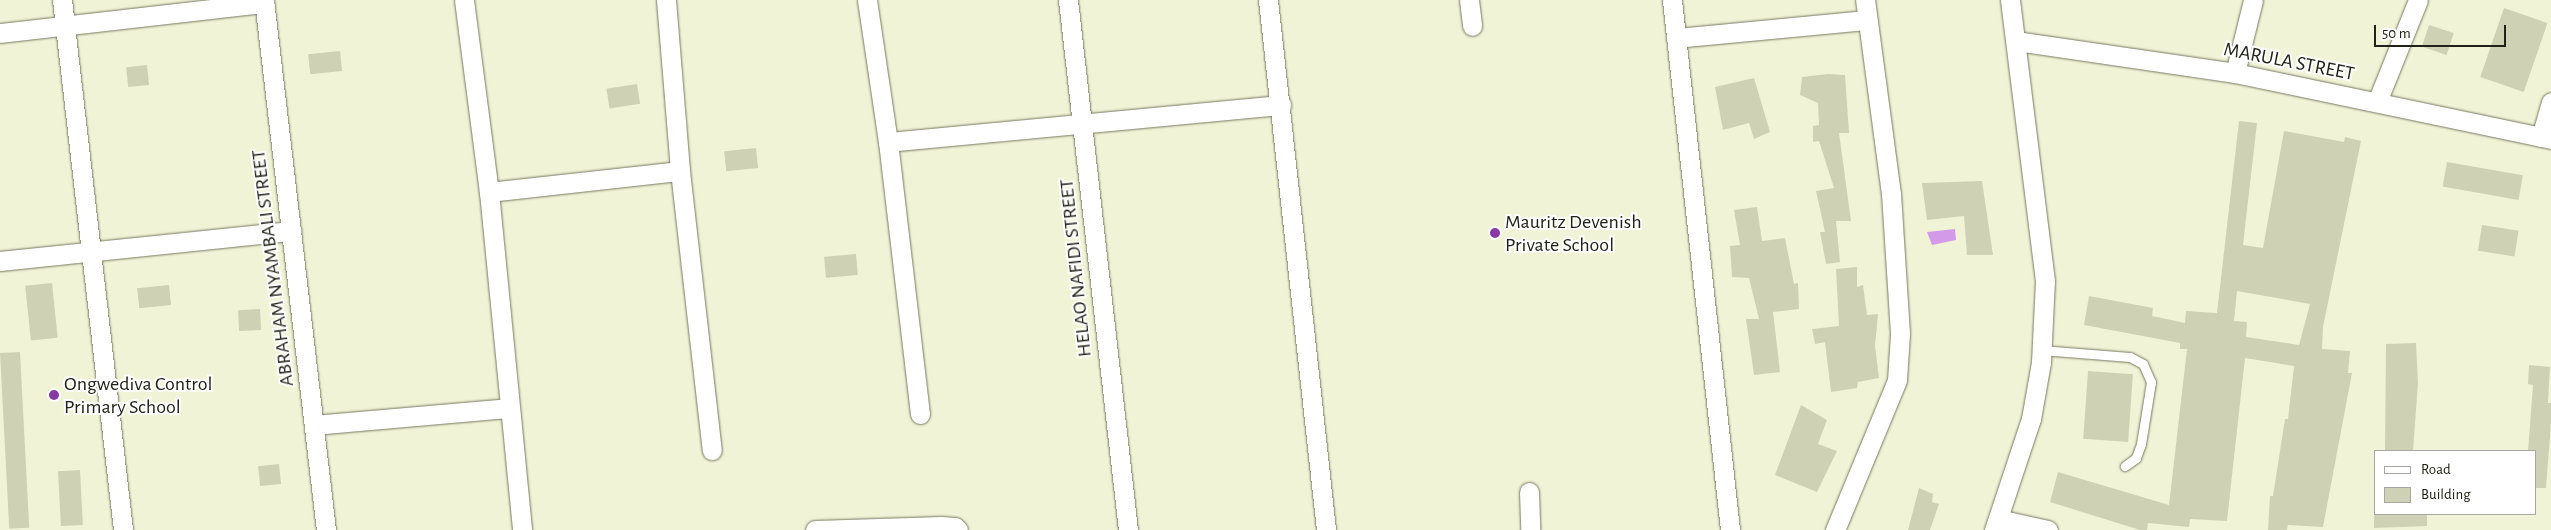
<!DOCTYPE html>
<html>
<head>
<meta charset="utf-8">
<style>
	body { margin:0 }
	#map { position:relative; width:2551px; height:530px; overflow:hidden; background:#f1f3d6; font-family:"Alegreya Sans",sans-serif }
	div>[style] { position:absolute }
	[style*='--x'] { left:calc(var(--x)*1px); top:calc(var(--y)*1px); width:calc(var(--w)*1px); rotate:calc(var(--a)*1deg) }
	.water>* { inset:0; background:#d39aea }
	.building>* { inset:0; background:#cfd1b5; transform-origin:0 0 }
	.roads { filter:drop-shadow(0 0 1px #777960) drop-shadow(0 0 1px #777960) }
	.lane>* { height:9px; margin:-4.5px; padding:0 4.5px; transform-origin:4.5px; border-radius:4.5px; background:#fff }
	.street>* { height:19px; margin:-9.5px; padding:0 9.5px; transform-origin:9.5px; border-radius:9.5px; background:#fff }
	.dots>* { width:14px; height:14px; translate:-50% -50%; box-sizing:border-box; border:2px solid #fff; border-radius:50% }
	span { translate:-50% -50%; white-space:nowrap; text-align:center; line-height:1.15; -webkit-text-stroke:4px #fff; paint-order:stroke }
	.street-label { font-size:20px; color:#222318 }
	.poi-label { font-size:20px; color:#222318 }
	.left { translate:0 -50%; text-align:left }
	.legend { position:absolute; left:2374px; top:450px; width:162px; height:65px; box-sizing:border-box; background:#fff; border:1px solid #a7a7a3; margin:0; padding:6px 9px; list-style:none; font-size:15px; color:#222318 }
	.legend li { display:flex; align-items:center; gap:10px; height:25px }
	.legend b { width:25px; border:1px solid #a7a7a3 }
	.scale { position:absolute; left:2374px; top:25px; width:132px; height:22px; box-sizing:border-box; border:2px solid #222318; border-top:0; padding-left:6px; font-size:15px; line-height:18px; white-space:nowrap; color:#222318; -webkit-text-stroke:4px #fff; paint-order:stroke }
</style>
</head>
<body>
<div id="map">
	<div class="water">
		<i style="clip-path:polygon(1955px 229px,1956px 240px,1932px 245px,1927px 232px)"></i>
	</div>
	<div class="building">
		<i style="left:2504px;top:8px;width:46px;height:73px;rotate:19deg"></i>
		<i style="left:2429px;top:25px;width:26px;height:23px;rotate:18deg"></i>
		<i style="left:340px;top:51px;width:20px;height:32px;rotate:84deg"></i>
		<i style="left:147px;top:65px;width:20px;height:21px;rotate:84deg"></i>
		<i style="clip-path:polygon(1828px 74px,1845px 75px,1849px 133px,1839px 133px,1851px 221px,1836px 221px,1840px 262px,1826px 264px,1820px 232px,1825px 232px,1816px 191px,1834px 188px,1819px 141px,1813px 142px,1813px 126px,1819px 125px,1818px 103px,1800px 95px,1802px 77px)"></i>
		<i style="clip-path:polygon(1754px 78px,1770px 132px,1754px 139px,1749px 123px,1723px 130px,1715px 87px)"></i>
		<i style="left:637px;top:84px;width:20px;height:31px;rotate:81deg"></i>
		<i style="clip-path:polygon(evenodd,2239px 121px,2257px 123px,2243px 245px,2263px 248px,2284px 131px,2344px 142px,2345px 137px,2361px 141px,2323px 327px,2322px 349px,2350px 351px,2348px 373px,2352px 373px,2323px 527px,2288px 525px,2287px 530px,2268px 530px,2270px 496px,2273px 496px,2285px 419px,2288px 419px,2294px 366px,2245px 358px,2227px 521px,2190px 519px,2189px 527px,2148px 523px,2147px 530px,2140px 530px,2050px 502px,2058px 472px,2169px 505px,2187px 349px,2180px 349px,2180px 343px,2084px 325px,2089px 296px,2153px 308px,2152px 316px,2185px 323px,2186px 311px,2217px 313px,2239px 121px,2237px 291px,2310px 304px,2299px 345px,2246px 337px,2247px 322px,2234px 321px,2237px 291px)"></i>
		<i style="left:756px;top:148px;width:20px;height:32px;rotate:84deg"></i>
		<i style="left:2447px;top:162px;width:77px;height:25px;rotate:10deg"></i>
		<i style="clip-path:polygon(1982px 181px,1993px 255px,1967px 255px,1964px 216px,1927px 220px,1922px 183px)"></i>
		<i style="clip-path:polygon(1757px 207px,1762px 241px,1785px 238px,1794px 284px,1798px 283px,1799px 309px,1773px 312px,1780px 372px,1754px 375px,1746px 319px,1759px 319px,1749px 278px,1732px 277px,1730px 246px,1740px 245px,1734px 210px)"></i>
		<i style="left:2482px;top:225px;width:37px;height:26px;rotate:9deg"></i>
		<i style="left:856px;top:254px;width:21px;height:32px;rotate:85deg"></i>
		<i style="clip-path:polygon(1857px 267px,1857px 287px,1863px 285px,1867px 315px,1878px 314px,1875px 346px,1879px 378px,1858px 382px,1857px 388px,1831px 392px,1825px 342px,1815px 344px,1812px 329px,1839px 326px,1836px 269px)"></i>
		<i style="left:52px;top:283px;width:55px;height:27px;rotate:84deg"></i>
		<i style="left:169px;top:285px;width:20px;height:32px;rotate:84deg"></i>
		<i style="left:260px;top:309px;width:21px;height:22px;rotate:87deg"></i>
		<i style="clip-path:polygon(2416px 343px,2418px 383px,2413px 451px,2385px 451px,2386px 344px)"></i>
		<i style="left:20px;top:352px;width:176px;height:20px;rotate:87deg"></i>
		<i style="clip-path:polygon(2529px 365px,2550px 367px,2548px 403px,2551px 403px,2551px 423px,2546px 488px,2535px 488px,2535px 451px,2528px 451px,2533px 385px,2528px 384px)"></i>
		<i style="left:2088px;top:371px;width:45px;height:68px;rotate:4deg"></i>
		<i style="clip-path:polygon(1801px 405px,1827px 420px,1818px 444px,1837px 451px,1817px 492px,1775px 475px)"></i>
		<i style="left:279px;top:464px;width:20px;height:21px;rotate:84deg"></i>
		<i style="left:80px;top:470px;width:55px;height:22px;rotate:87deg"></i>
		<i style="clip-path:polygon(1919px 488px,1933px 494px,1932px 502px,1939px 504px,1930px 530px,1908px 530px)"></i>
		<i style="clip-path:polygon(2374px 514px,2427px 514px,2427px 526px,2374px 528px)"></i>
	</div>
	<div class="roads">
		<div class="lane">
			<i style="--x:2041;--y:350;--w:89;--a:4.5"></i>
			<i style="--x:2130;--y:357;--w:15;--a:28"></i>
			<i style="--x:2143;--y:364;--w:20;--a:66"></i>
			<i style="--x:2151;--y:382;--w:63;--a:99.2"></i>
			<i style="--x:2141;--y:444;--w:15;--a:110"></i>
			<i style="--x:2136;--y:458;--w:14;--a:144"></i>
		</div>
		<div class="street">
			<i style="--x:62;--y:0;--w:533;--a:83.43"></i>
			<i style="--x:264;--y:0;--w:534;--a:83.33"></i>
			<i style="--x:464;--y:0;--w:194;--a:82.6"></i>
			<i style="--x:489;--y:192;--w:340;--a:84.4"></i>
			<i style="--x:666;--y:0;--w:172;--a:85.3"></i>
			<i style="--x:867;--y:0;--w:144;--a:81.6"></i>
			<i style="--x:1068;--y:0;--w:533;--a:83.54"></i>
			<i style="--x:1268;--y:0;--w:533;--a:83.75"></i>
			<i style="--x:1469;--y:0;--w:26;--a:83"></i>
			<i style="--x:1672;--y:0;--w:533;--a:83.75"></i>
			<i style="--x:0;--y:33;--w:266;--a:-6.5"></i>
			<i style="--x:1676;--y:38;--w:192;--a:-5.4"></i>
			<i style="--x:2016;--y:41;--w:221;--a:8.3"></i>
			<i style="--x:2235;--y:73;--w:323;--a:11.8"></i>
			<i style="--x:2235;--y:73;--w:75;--a:-76.1"></i>
			<i style="--x:2377;--y:102;--w:110;--a:-68.1"></i>
			<i style="--x:2541;--y:137;--w:36;--a:-74"></i>
			<i style="--x:489;--y:192;--w:192;--a:-6.3"></i>
			<i style="--x:680;--y:171;--w:281;--a:83.5"></i>
			<i style="--x:0;--y:261;--w:293;--a:-5.9"></i>
			<i style="--x:920;--y:414;--w:274;--a:-96.7"></i>
			<i style="--x:888;--y:142;--w:395;--a:-5.4"></i>
			<i style="--x:314;--y:425;--w:196;--a:-5"></i>
			<i style="--x:1529;--y:492;--w:38;--a:88"></i>
			<i style="--x:1998;--y:519;--w:51;--a:12.4"></i>
			<i style="--x:815;--y:530;--w:126;--a:-1.8"></i>
			<i style="--x:941;--y:526;--w:14;--a:4"></i>
			<i style="--x:955;--y:527;--w:4;--a:45"></i>
			<i style="--x:1835;--y:530;--w:162;--a:-67.5"></i>
			<i style="--x:1897;--y:380;--w:47;--a:-86.3"></i>
			<i style="--x:1900;--y:333;--w:139;--a:-93.7"></i>
			<i style="--x:1891;--y:194;--w:196;--a:-97.6"></i>
			<i style="--x:1994;--y:530;--w:117;--a:-71.6"></i>
			<i style="--x:2031;--y:419;--w:58;--a:-80"></i>
			<i style="--x:2041;--y:362;--w:81;--a:-87.2"></i>
			<i style="--x:2045;--y:281;--w:283;--a:-97.1"></i>
		</div>
	</div>
	<div class="dots">
		<i style="left:1495px;top:233px;background:#8938a7"></i>
		<i style="left:54px;top:395px;background:#8938a7"></i>
	</div>
	<div class="street-label">
		<span style="left:2289px;top:62px;rotate:11deg">MARULA STREET</span>
		<span style="left:273px;top:268px;rotate:-97deg">ABRAHAM NYAMBALI STREET</span>
		<span style="left:1076px;top:268px;rotate:-96deg">HELAO NAFIDI STREET</span>
	</div>
	<div class="poi-label">
		<span class="left" style="left:1505px;top:234px">Mauritz Devenish<br>Private School</span>
		<span class="left" style="left:64px;top:396px">Ongwediva Control<br>Primary School</span>
	</div>
	<ul class="legend">
	<li><b style="height:6px;background:#fff"></b>Road</li>
	<li><b style="height:14px;background:#cfd1b5"></b>Building</li>
	</ul>
	<div class="scale">50 m</div>
</div>
</body>
</html>
